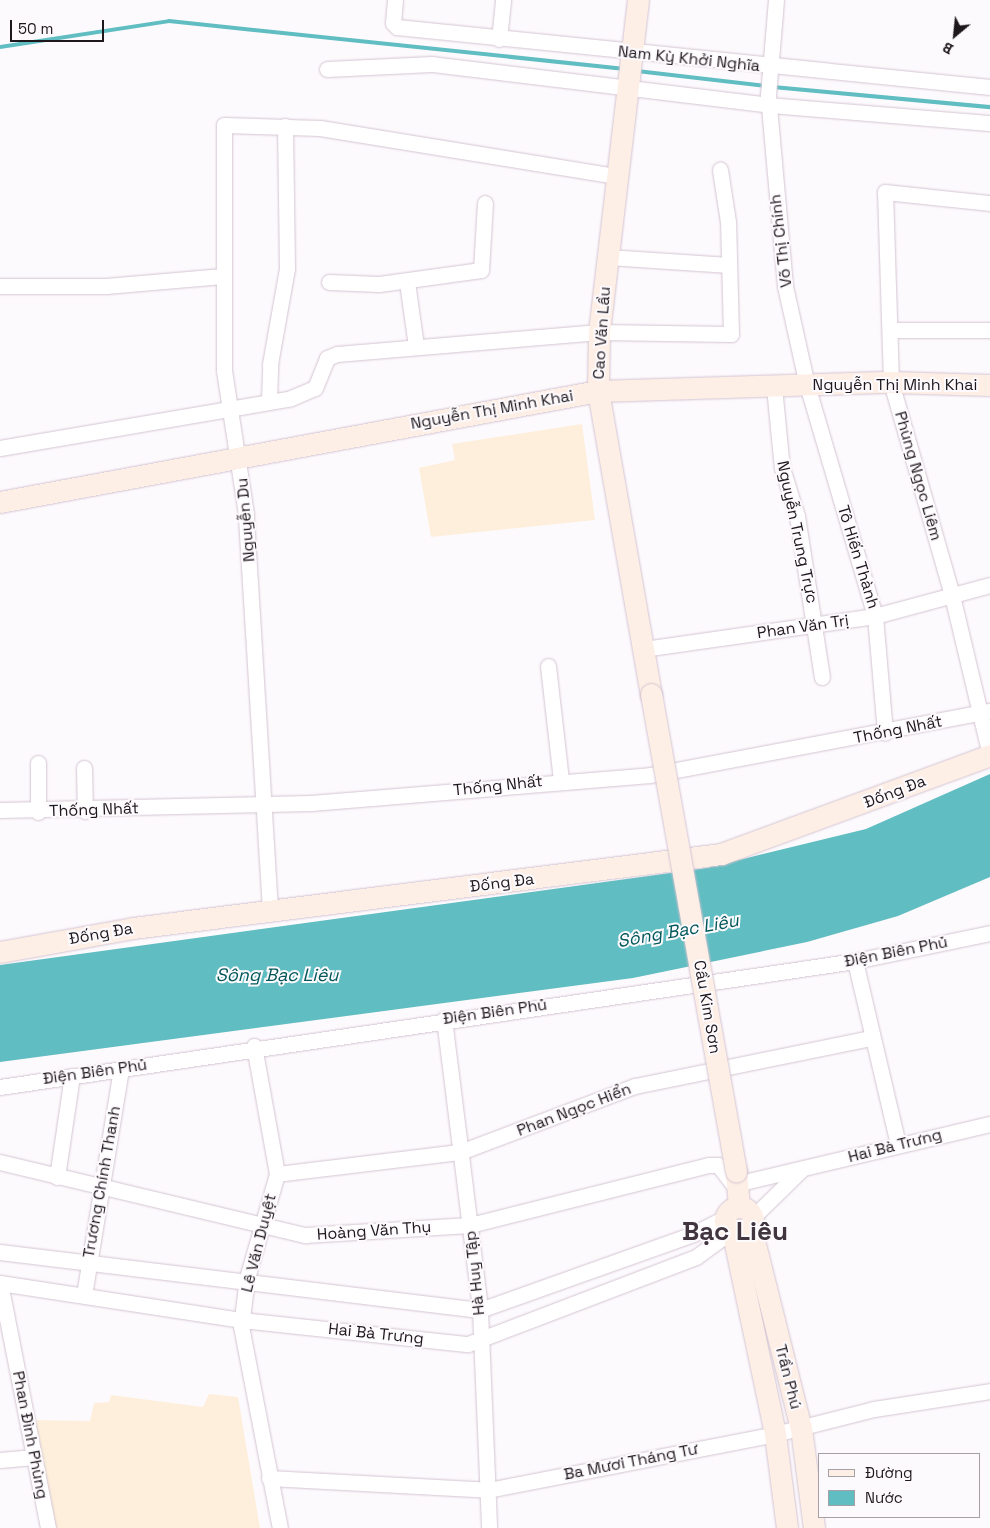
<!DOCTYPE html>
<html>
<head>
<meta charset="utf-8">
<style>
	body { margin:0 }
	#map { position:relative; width:990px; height:1528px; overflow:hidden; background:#fdfafd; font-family:"Space Grotesk",sans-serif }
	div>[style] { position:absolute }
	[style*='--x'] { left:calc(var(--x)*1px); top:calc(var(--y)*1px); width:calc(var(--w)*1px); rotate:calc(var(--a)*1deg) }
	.education>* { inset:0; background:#fdefdc }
	.water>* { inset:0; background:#60bdc1 }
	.stream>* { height:4px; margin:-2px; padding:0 2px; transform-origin:2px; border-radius:2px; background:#60bdc1 }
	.roads { filter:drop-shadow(0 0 1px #d4c5d2) drop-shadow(0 0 1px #d4c5d2) }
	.street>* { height:15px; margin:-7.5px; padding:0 7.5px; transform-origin:7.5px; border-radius:7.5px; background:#fff }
	.secondary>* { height:21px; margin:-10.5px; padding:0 10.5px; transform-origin:10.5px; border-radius:10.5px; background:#feefe6 }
	.secondary>.ring { margin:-10.5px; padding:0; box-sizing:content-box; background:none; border:21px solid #feefe6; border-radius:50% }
	.bridges { filter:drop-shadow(0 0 1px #d4c5d2) drop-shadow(0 0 1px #d4c5d2) }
	.secondary-bridge>* { height:21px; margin:-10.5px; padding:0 10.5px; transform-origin:10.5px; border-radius:10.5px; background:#feefe6 }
	span { translate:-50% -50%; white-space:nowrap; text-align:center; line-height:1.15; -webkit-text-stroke:4px #fdfafd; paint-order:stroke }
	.street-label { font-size:16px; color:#1e181d }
	.water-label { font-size:18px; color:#00575a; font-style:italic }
	.town-label { font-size:26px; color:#413540; font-weight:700 }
	.legend { position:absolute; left:818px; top:1453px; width:162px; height:65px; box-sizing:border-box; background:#fdfafd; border:1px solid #a4a0a3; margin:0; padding:6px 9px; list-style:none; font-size:15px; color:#1e181d }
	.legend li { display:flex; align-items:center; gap:10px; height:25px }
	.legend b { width:25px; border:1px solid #a4a0a3 }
	.north { position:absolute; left:930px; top:10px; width:50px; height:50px; -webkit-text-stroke:4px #fdfafd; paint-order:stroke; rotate:208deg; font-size:14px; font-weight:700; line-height:20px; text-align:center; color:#1e181d }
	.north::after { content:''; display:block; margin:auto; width:18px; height:22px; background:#1e181d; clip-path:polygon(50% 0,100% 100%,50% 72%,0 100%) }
	.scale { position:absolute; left:10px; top:20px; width:94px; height:22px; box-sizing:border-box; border:2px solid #1e181d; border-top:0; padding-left:6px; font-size:15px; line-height:18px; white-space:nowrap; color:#1e181d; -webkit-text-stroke:4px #fdfafd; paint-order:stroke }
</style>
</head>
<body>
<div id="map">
	<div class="education">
		<i style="clip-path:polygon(582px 424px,595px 520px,431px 537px,419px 468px,455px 460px,452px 444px)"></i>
		<i style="clip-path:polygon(209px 1394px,238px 1397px,260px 1528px,54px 1528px,33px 1420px,90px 1421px,94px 1403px,109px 1402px,111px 1395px,203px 1407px)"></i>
	</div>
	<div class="water">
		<i style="clip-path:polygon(990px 774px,990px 877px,898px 916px,807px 942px,633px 978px,0 1062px,0 965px,706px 868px,866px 829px)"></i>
	</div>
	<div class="stream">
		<i style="--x:0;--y:47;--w:171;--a:-8.7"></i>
		<i style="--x:169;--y:21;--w:456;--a:6"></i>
		<i style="--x:637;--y:71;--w:130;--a:6.6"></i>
		<i style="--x:773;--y:87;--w:218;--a:5.3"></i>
	</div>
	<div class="roads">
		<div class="street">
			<i style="--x:395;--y:0;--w:23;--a:95"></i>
			<i style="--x:393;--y:23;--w:6;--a:45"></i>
			<i style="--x:397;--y:27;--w:596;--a:5.78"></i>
			<i style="--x:776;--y:0;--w:95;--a:94.8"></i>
			<i style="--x:768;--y:95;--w:192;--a:84.9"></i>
			<i style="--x:785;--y:286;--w:101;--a:77.5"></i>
			<i style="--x:807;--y:385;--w:241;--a:73.6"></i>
			<i style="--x:875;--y:616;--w:117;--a:85.1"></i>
			<i style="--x:499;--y:39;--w:39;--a:-84"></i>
			<i style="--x:327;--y:69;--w:105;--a:-2.7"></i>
			<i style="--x:432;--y:64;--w:339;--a:6.9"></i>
			<i style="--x:769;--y:105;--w:222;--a:4.7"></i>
			<i style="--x:608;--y:257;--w:121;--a:3.8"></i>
			<i style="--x:329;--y:282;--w:50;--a:2.3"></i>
			<i style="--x:379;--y:284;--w:103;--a:-7.8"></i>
			<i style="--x:481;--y:270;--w:67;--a:-86.6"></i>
			<i style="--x:407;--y:282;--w:65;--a:82"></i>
			<i style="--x:0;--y:286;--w:106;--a:0"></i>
			<i style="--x:106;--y:286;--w:117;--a:-4.9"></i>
			<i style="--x:890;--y:330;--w:100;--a:0"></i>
			<i style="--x:774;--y:387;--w:81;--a:84.4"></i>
			<i style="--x:782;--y:468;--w:50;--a:72.6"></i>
			<i style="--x:797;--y:516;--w:163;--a:81.2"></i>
			<i style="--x:269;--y:400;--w:36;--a:-88"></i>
			<i style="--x:270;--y:364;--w:97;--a:-79.9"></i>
			<i style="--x:287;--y:269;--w:143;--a:-90.8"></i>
			<i style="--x:0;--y:448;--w:295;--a:-9.7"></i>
			<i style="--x:291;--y:398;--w:26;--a:-23"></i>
			<i style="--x:315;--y:388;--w:32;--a:-68"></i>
			<i style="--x:327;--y:358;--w:11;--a:-22"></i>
			<i style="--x:337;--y:354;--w:263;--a:-4.8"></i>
			<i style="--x:599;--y:332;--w:132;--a:0.9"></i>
			<i style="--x:731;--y:334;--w:112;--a:-91.5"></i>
			<i style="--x:728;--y:222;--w:53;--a:-98.7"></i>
			<i style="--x:643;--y:649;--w:234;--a:-8.1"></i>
			<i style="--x:875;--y:616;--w:119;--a:-15.1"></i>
			<i style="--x:548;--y:666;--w:115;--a:83.5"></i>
			<i style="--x:990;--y:755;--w:164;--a:-103.4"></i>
			<i style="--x:952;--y:595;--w:222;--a:-106"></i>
			<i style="--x:891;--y:382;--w:190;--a:-91.8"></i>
			<i style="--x:885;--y:192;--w:106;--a:6"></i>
			<i style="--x:38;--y:763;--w:49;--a:90"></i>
			<i style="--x:84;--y:768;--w:43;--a:88.7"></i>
			<i style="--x:0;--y:810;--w:311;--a:-1.3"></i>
			<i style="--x:311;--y:803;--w:340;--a:-4.7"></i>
			<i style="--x:650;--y:775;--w:346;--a:-10.7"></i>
			<i style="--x:270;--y:910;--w:397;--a:-93.5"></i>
			<i style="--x:246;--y:514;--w:145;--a:-98.7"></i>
			<i style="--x:224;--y:371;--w:246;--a:-90"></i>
			<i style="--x:224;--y:125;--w:96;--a:1.8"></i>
			<i style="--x:320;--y:128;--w:302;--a:9.2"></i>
			<i style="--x:855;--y:961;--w:188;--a:76.8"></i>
			<i style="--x:444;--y:1019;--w:293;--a:82.9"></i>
			<i style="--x:480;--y:1310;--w:218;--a:87.6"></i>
			<i style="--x:254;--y:1046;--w:130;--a:79.8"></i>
			<i style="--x:277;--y:1174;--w:108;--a:106.1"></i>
			<i style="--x:247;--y:1278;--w:48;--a:97.1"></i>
			<i style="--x:241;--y:1326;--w:206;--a:79.1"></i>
			<i style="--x:0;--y:1087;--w:864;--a:-8.38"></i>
			<i style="--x:855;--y:961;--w:138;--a:-11.7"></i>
			<i style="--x:0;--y:1162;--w:314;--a:13.5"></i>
			<i style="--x:305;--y:1235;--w:165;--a:-3.5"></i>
			<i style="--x:470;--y:1225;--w:246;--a:-14.1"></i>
			<i style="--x:709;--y:1165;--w:9;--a:0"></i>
			<i style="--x:718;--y:1165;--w:23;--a:52"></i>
			<i style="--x:732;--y:1183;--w:8;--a:0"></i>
			<i style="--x:740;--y:1183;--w:257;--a:-13.3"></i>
			<i style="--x:277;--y:1174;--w:184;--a:-6.9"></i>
			<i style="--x:460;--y:1152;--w:187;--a:-20.7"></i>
			<i style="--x:635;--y:1086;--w:241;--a:-11.5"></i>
			<i style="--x:57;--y:1177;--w:102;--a:-81.6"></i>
			<i style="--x:753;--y:1217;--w:67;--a:-44.4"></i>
			<i style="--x:0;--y:1252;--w:483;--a:6.9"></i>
			<i style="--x:480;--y:1310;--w:226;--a:-19.6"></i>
			<i style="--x:693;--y:1234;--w:36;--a:-27"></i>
			<i style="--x:0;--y:1283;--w:245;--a:8.7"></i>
			<i style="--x:242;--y:1320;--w:227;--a:6.1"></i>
			<i style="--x:468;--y:1344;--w:244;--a:-20.9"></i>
			<i style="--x:696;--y:1257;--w:42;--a:-36.3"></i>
			<i style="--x:0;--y:1283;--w:250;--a:78.9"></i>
			<i style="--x:84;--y:1295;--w:228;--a:-80.7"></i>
			<i style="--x:0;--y:1460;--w:34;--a:-5"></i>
			<i style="--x:269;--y:1478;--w:219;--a:3.1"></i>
			<i style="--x:488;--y:1490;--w:292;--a:-11"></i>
			<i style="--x:775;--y:1434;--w:102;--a:-14.2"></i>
			<i style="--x:874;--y:1409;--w:117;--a:-8.8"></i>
		</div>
		<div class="secondary">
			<i style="--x:638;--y:0;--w:334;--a:96.7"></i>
			<i style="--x:599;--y:332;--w:59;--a:91"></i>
			<i style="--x:598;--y:391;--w:308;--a:80.1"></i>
			<i style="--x:0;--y:502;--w:608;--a:-10.52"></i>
			<i style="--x:598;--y:391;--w:293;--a:-1.8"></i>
			<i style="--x:891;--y:382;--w:99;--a:1.7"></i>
			<i style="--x:0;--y:952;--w:135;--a:-10.2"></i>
			<i style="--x:133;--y:928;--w:593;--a:-7.17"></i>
			<i style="--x:721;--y:854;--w:287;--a:-20.2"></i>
			<i style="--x:736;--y:1172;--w:35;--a:85"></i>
			<i class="ring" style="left:725px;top:1207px;width:7px;height:7px"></i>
			<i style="--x:751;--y:1228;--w:206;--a:76"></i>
			<i style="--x:801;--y:1428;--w:101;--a:82.6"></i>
			<i style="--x:733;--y:1234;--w:204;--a:78.1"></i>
			<i style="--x:775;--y:1434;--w:95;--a:82.7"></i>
		</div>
	</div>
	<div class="bridges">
		<div class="secondary-bridge">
			<i style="--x:651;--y:694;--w:485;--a:79.9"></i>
		</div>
	</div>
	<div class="street-label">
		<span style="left:689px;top:59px;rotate:6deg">Nam Kỳ Khởi Nghĩa</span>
		<span style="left:781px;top:241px;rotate:-97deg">Võ Thị Chính</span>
		<span style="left:602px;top:333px;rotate:-86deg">Cao Văn Lầu</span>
		<span style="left:895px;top:385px">Nguyễn Thị Minh Khai</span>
		<span style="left:492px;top:410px;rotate:-10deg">Nguyễn Thị Minh Khai</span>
		<span style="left:918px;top:476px;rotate:74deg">Phùng Ngọc Liêm</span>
		<span style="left:246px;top:520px;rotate:-95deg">Nguyễn Du</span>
		<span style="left:797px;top:532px;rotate:78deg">Nguyễn Trung Trực</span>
		<span style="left:858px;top:557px;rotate:73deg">Tô Hiến Thành</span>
		<span style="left:803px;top:627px;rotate:-8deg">Phan Văn Trị</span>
		<span style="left:898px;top:730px;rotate:-11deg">Thống Nhất</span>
		<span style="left:498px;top:786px;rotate:-6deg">Thống Nhất</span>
		<span style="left:895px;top:792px;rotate:-21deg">Đống Đa</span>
		<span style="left:94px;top:810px;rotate:-2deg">Thống Nhất</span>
		<span style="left:502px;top:883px;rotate:-7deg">Đống Đa</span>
		<span style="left:101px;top:934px;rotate:-10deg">Đống Đa</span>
		<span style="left:896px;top:952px;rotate:-11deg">Điện Biên Phủ</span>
		<span style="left:707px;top:1007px;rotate:80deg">Cầu Kim Sơn</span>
		<span style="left:495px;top:1012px;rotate:-8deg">Điện Biên Phủ</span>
		<span style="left:95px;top:1072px;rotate:-8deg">Điện Biên Phủ</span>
		<span style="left:574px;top:1110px;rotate:-21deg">Phan Ngọc Hiển</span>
		<span style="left:895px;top:1146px;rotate:-14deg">Hai Bà Trưng</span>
		<span style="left:102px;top:1182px;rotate:-80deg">Trương Chính Thanh</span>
		<span style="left:374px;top:1231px;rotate:-4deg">Hoàng Văn Thụ</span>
		<span style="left:259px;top:1243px;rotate:-76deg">Lê Văn Duyệt</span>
		<span style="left:475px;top:1273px;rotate:-96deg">Hà Huy Tập</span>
		<span style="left:376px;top:1334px;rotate:6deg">Hai Bà Trưng</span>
		<span style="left:788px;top:1377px;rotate:76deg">Trần Phú</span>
		<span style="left:30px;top:1435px;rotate:79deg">Phan Đình Phùng</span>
		<span style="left:631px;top:1462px;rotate:-11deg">Ba Mươi Tháng Tư</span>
	</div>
	<div class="water-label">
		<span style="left:678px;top:931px;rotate:-10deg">Sông Bạc Liêu</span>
		<span style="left:277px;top:975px">Sông Bạc Liêu</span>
	</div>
	<div class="town-label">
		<span style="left:735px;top:1232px">Bạc Liêu</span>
	</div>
	<ul class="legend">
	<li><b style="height:6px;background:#feefe6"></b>Đường</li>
	<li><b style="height:14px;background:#60bdc1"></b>Nước</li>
	</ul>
	<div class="north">B</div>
	<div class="scale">50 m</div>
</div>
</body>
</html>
